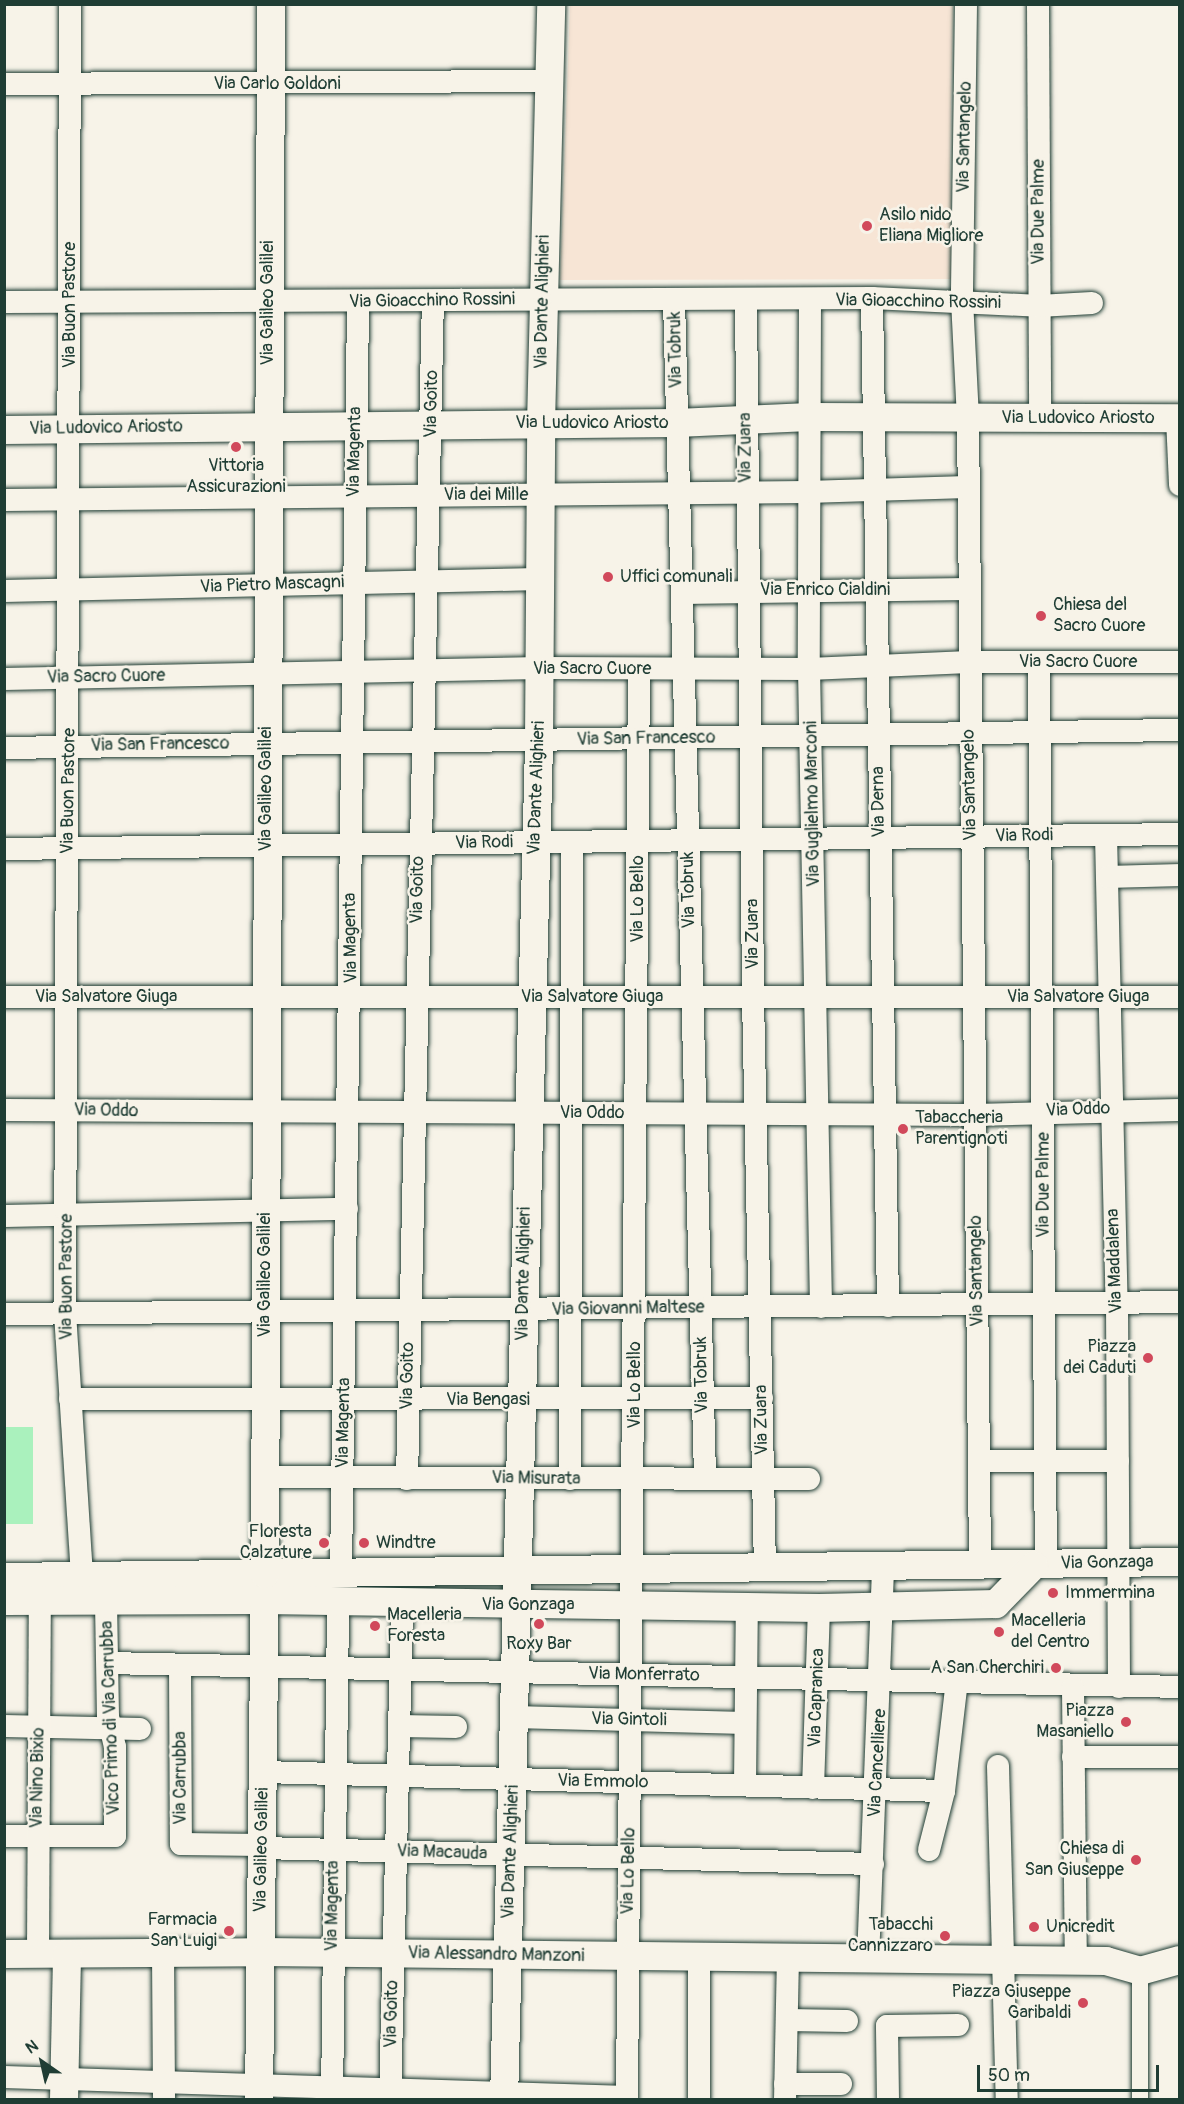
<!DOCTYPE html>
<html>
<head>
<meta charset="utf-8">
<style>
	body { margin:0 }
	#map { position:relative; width:1184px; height:2104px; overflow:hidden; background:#f7f3e8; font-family:Pangolin,sans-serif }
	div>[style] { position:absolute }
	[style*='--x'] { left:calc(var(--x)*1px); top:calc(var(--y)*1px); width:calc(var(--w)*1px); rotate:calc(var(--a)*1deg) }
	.built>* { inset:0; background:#f7e5d5 }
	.green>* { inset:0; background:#aaf1bd; transform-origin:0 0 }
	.roads { filter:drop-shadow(0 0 2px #1f3d34) drop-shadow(0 0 2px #1f3d34) }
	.pedestrian>* { height:16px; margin:-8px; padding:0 8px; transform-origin:8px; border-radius:8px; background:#f7f3e8 }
	.minor>* { height:22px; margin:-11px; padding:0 11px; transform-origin:11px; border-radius:11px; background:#f7f3e8 }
	.tertiary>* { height:28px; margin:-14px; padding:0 14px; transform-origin:14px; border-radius:14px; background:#f7f3e8 }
	.dots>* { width:16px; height:16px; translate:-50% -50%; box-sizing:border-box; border:3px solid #f7f3e8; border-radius:50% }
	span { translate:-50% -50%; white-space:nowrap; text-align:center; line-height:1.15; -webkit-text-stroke:5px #f7f3e8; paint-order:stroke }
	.street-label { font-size:18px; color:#1f3d34 }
	.poi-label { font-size:18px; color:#1f3d34 }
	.left { translate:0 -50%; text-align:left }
	.right { translate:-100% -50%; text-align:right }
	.frame { position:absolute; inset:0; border:6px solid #1f3d34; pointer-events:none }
	.north { position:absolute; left:12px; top:2032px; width:60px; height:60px; -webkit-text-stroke:4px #f7f3e8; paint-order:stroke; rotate:326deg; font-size:16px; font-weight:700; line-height:24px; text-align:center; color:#1f3d34 }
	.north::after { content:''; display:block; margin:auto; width:21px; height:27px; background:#1f3d34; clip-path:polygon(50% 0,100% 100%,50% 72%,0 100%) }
	.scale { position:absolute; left:977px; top:2065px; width:182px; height:27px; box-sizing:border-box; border:3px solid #1f3d34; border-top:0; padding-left:8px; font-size:18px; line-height:21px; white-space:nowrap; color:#1f3d34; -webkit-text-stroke:4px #f7f3e8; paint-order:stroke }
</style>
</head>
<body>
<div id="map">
	<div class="built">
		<i style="clip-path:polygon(570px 5px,953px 5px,950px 163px,953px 279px,560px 280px)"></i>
	</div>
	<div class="green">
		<i style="left:4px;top:1427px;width:29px;height:97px"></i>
	</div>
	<div class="roads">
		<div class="pedestrian">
			<i style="--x:1140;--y:1971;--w:129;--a:90"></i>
		</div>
		<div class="minor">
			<i style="--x:70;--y:4;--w:1309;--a:90.22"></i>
			<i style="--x:65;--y:1313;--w:264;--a:86.3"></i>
			<i style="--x:966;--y:4;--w:296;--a:90.8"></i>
			<i style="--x:962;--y:300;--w:118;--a:87.1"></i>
			<i style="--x:968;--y:418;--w:1147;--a:89.4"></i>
			<i style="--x:1038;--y:4;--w:415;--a:89.7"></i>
			<i style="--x:4;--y:84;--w:545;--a:-0.32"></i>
			<i style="--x:872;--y:298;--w:1008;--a:89.09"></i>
			<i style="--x:674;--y:300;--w:1179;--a:88.49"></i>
			<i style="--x:746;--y:300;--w:697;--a:89.42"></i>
			<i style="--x:753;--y:997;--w:571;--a:88.8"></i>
			<i style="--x:810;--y:300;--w:369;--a:90.2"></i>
			<i style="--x:809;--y:669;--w:638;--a:88.92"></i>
			<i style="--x:4;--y:302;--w:868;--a:-0.26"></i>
			<i style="--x:872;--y:298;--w:167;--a:2.7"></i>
			<i style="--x:1039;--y:306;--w:53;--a:-3.2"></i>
			<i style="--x:1177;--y:418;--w:67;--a:87.4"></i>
			<i style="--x:4;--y:500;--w:803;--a:-0.57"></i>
			<i style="--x:807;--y:492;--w:160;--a:-1.8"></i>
			<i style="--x:4;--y:591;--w:535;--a:-1.28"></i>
			<i style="--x:682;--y:593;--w:286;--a:-0.8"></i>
			<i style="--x:1039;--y:662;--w:902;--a:89.56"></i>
			<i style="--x:4;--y:679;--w:536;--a:-1.18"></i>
			<i style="--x:540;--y:668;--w:269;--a:0.2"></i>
			<i style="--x:809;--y:669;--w:160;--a:-2.5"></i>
			<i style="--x:969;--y:662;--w:211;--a:0"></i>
			<i style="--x:4;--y:748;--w:1176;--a:-0.88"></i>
			<i style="--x:1106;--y:835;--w:467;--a:88.7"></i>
			<i style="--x:1117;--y:1302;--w:385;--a:89.7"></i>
			<i style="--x:4;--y:849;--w:1176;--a:-0.73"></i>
			<i style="--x:1108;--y:877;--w:72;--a:-1.6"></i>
			<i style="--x:4;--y:997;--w:1176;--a:0"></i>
			<i style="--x:4;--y:1110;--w:971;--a:0.3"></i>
			<i style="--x:975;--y:1115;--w:205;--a:-1.4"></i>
			<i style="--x:4;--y:1216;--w:343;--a:-1.2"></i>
			<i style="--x:4;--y:1314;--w:1176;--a:-0.58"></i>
			<i style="--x:70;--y:1399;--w:692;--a:-0.08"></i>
			<i style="--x:979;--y:1461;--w:139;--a:0"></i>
			<i style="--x:263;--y:1477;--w:546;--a:0.21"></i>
			<i style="--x:407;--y:1479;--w:1178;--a:-88.74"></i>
			<i style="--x:570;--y:1479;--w:637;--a:-89.82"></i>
			<i style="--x:341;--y:1572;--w:1269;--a:-89.23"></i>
			<i style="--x:108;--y:1663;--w:1072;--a:1.28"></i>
			<i style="--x:180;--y:1666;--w:178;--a:89.7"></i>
			<i style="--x:181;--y:1844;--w:81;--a:0.7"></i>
			<i style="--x:1073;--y:1688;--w:273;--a:89.4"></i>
			<i style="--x:515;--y:1717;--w:229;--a:1.5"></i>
			<i style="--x:4;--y:1726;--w:136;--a:1.3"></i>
			<i style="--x:399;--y:1726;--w:57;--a:1"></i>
			<i style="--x:1073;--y:1757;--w:107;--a:0"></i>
			<i style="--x:998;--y:1766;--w:334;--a:88.5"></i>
			<i style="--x:263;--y:1772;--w:681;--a:1.6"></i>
			<i style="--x:745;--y:1785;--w:178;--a:-89.4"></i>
			<i style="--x:813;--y:1788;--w:180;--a:-88.1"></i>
			<i style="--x:4;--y:1836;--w:111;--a:0"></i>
			<i style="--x:115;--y:1836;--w:89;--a:-90"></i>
			<i style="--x:115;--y:1747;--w:31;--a:-103"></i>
			<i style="--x:108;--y:1717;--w:117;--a:-91"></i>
			<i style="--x:262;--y:1848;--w:611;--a:1.5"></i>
			<i style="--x:929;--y:1850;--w:61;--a:-75.7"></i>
			<i style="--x:944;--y:1791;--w:111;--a:-83.3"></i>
			<i style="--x:163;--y:1952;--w:148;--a:89.6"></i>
			<i style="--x:38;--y:1954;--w:353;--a:-89.7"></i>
			<i style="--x:868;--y:1960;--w:394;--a:-87.8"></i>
			<i style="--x:788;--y:2020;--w:59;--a:1"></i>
			<i style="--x:4;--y:2077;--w:623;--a:1.84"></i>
			<i style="--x:785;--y:2084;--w:56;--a:0"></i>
			<i style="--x:332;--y:2100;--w:496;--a:-89.3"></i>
			<i style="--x:390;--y:2100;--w:495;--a:-88.6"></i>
			<i style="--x:627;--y:2100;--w:1430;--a:-89.52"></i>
			<i style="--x:699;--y:2100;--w:142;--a:-90"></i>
			<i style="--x:785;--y:2100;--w:141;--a:-88.8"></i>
			<i style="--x:888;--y:2100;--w:74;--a:-90.8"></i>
			<i style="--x:887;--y:2026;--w:71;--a:-0.8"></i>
		</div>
		<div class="tertiary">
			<i style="--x:4;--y:430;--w:673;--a:-0.6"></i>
			<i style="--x:677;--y:423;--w:132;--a:-2.6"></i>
			<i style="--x:809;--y:417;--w:371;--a:0.2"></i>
			<i style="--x:4;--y:1577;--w:1176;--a:-0.73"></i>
			<i style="--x:4;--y:1601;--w:259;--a:-0.2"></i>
			<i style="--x:263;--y:1600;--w:556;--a:0.82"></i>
			<i style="--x:819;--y:1608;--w:177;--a:-1.3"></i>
			<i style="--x:996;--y:1604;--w:54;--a:-45.7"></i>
			<i style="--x:4;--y:1954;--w:257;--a:-0.4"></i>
			<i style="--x:261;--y:1952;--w:845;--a:0.61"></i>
			<i style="--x:1106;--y:1961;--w:35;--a:16"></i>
			<i style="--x:1140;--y:1971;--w:41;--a:-15.4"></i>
			<i style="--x:64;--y:2100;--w:146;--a:-88.8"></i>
			<i style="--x:259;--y:2100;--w:526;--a:-89.35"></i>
			<i style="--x:265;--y:1574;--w:1570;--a:-89.78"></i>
			<i style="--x:504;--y:2100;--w:1358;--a:-88.52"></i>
			<i style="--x:539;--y:742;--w:318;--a:-89.6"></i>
			<i style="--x:541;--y:424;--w:420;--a:-88.6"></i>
		</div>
	</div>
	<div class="dots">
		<i style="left:867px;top:226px;background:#d1495b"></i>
		<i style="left:236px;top:447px;background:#d1495b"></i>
		<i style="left:608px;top:577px;background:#d1495b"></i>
		<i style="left:1041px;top:616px;background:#d1495b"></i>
		<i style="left:903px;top:1129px;background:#d1495b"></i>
		<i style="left:1148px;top:1358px;background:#d1495b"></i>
		<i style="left:324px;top:1543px;background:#d1495b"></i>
		<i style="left:364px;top:1543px;background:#d1495b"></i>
		<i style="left:1053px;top:1593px;background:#d1495b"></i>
		<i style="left:539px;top:1624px;background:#d1495b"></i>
		<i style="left:375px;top:1626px;background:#d1495b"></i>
		<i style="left:999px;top:1632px;background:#d1495b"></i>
		<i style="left:1056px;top:1668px;background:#d1495b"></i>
		<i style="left:1126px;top:1722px;background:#d1495b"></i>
		<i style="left:1136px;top:1860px;background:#d1495b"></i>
		<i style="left:1034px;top:1927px;background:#d1495b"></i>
		<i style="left:229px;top:1931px;background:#d1495b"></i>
		<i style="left:945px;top:1936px;background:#d1495b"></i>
		<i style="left:1083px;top:2003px;background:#d1495b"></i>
	</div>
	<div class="street-label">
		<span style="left:277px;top:84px">Via Carlo Goldoni</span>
		<span style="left:965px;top:137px;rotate:-89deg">Via Santangelo</span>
		<span style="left:1039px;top:212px;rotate:-90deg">Via Due Palme</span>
		<span style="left:432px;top:301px;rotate:-1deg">Via Gioacchino Rossini</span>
		<span style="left:543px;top:302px;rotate:-89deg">Via Dante Alighieri</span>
		<span style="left:918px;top:302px;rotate:1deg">Via Gioacchino Rossini</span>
		<span style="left:268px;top:303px;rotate:-90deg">Via Galileo Galilei</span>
		<span style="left:70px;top:305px;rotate:-90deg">Via Buon Pastore</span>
		<span style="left:676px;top:350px;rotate:-91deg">Via Tobruk</span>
		<span style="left:432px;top:404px;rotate:-89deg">Via Goito</span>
		<span style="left:1078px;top:418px">Via Ludovico Ariosto</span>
		<span style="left:592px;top:423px">Via Ludovico Ariosto</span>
		<span style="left:106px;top:428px;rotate:-1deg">Via Ludovico Ariosto</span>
		<span style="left:746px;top:448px;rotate:-90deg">Via Zuara</span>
		<span style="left:355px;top:452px;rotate:-89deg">Via Magenta</span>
		<span style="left:486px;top:495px">Via dei Mille</span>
		<span style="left:272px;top:585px;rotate:-2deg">Via Pietro Mascagni</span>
		<span style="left:825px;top:590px">Via Enrico Cialdini</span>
		<span style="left:1078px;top:662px">Via Sacro Cuore</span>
		<span style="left:592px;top:669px">Via Sacro Cuore</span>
		<span style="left:106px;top:677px;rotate:-1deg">Via Sacro Cuore</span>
		<span style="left:646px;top:739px;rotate:-1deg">Via San Francesco</span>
		<span style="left:160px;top:745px;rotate:-1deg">Via San Francesco</span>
		<span style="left:970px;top:785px;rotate:-91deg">Via Santangelo</span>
		<span style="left:537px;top:788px;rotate:-88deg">Via Dante Alighieri</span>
		<span style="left:266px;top:789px;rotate:-90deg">Via Galileo Galilei</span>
		<span style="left:69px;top:791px;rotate:-89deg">Via Buon Pastore</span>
		<span style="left:879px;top:802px;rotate:-91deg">Via Derna</span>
		<span style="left:813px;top:804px;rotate:-91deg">Via Guglielmo Marconi</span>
		<span style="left:1024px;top:836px;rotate:-1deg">Via Rodi</span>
		<span style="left:484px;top:843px;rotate:-1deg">Via Rodi</span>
		<span style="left:418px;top:890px;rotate:-89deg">Via Goito</span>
		<span style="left:689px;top:890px;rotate:-91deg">Via Tobruk</span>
		<span style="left:638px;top:899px;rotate:-90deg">Via Lo Bello</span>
		<span style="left:753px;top:934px;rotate:-90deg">Via Zuara</span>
		<span style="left:351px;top:938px;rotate:-91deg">Via Magenta</span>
		<span style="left:106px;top:997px">Via Salvatore Giuga</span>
		<span style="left:592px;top:997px">Via Salvatore Giuga</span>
		<span style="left:1078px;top:997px">Via Salvatore Giuga</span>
		<span style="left:1078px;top:1110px;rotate:-2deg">Via Oddo</span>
		<span style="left:106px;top:1111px;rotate:1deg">Via Oddo</span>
		<span style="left:592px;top:1113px">Via Oddo</span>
		<span style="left:1044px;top:1185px;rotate:-90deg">Via Due Palme</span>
		<span style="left:1115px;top:1261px;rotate:-92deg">Via Maddalena</span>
		<span style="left:977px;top:1271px;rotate:-91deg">Via Santangelo</span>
		<span style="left:524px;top:1274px;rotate:-89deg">Via Dante Alighieri</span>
		<span style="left:265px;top:1275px;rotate:-90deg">Via Galileo Galilei</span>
		<span style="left:67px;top:1277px;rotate:-90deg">Via Buon Pastore</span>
		<span style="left:628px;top:1309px;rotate:-1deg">Via Giovanni Maltese</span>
		<span style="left:702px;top:1375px;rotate:-91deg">Via Tobruk</span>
		<span style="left:408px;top:1376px;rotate:-89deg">Via Goito</span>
		<span style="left:635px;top:1385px;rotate:-90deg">Via Lo Bello</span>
		<span style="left:488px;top:1400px">Via Bengasi</span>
		<span style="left:762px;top:1420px;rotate:-91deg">Via Zuara</span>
		<span style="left:344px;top:1423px;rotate:-89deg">Via Magenta</span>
		<span style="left:536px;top:1479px;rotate:1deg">Via Misurata</span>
		<span style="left:1107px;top:1563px;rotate:-1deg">Via Gonzaga</span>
		<span style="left:528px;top:1605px">Via Gonzaga</span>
		<span style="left:644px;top:1675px;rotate:1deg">Via Monferrato</span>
		<span style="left:817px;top:1698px;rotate:-88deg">Via Capranica</span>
		<span style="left:111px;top:1718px;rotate:-92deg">Vico Primo di Via Carrubba</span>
		<span style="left:629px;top:1720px;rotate:1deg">Via Gintoli</span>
		<span style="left:878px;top:1763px;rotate:-87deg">Via Cancelliere</span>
		<span style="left:38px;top:1778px;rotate:-89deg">Via Nino Bixio</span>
		<span style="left:181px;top:1778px;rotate:-90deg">Via Carrubba</span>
		<span style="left:603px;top:1782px;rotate:1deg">Via Emmolo</span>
		<span style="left:262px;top:1850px;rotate:-89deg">Via Galileo Galilei</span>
		<span style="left:511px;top:1852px;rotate:-88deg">Via Dante Alighieri</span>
		<span style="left:442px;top:1853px;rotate:2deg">Via Macauda</span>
		<span style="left:629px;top:1871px;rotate:-89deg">Via Lo Bello</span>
		<span style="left:333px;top:1906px;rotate:-89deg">Via Magenta</span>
		<span style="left:496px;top:1955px;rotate:1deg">Via Alessandro Manzoni</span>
		<span style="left:392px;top:2014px;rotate:-89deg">Via Goito</span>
	</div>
	<div class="poi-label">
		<span class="left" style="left:879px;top:226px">Asilo nido<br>Eliana Migliore</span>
		<span style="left:236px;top:477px">Vittoria<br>Assicurazioni</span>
		<span class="left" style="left:620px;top:577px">Uffici comunali</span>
		<span class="left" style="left:1053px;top:616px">Chiesa del<br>Sacro Cuore</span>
		<span class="left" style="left:915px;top:1129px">Tabaccheria<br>Parentignoti</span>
		<span class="right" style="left:1136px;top:1358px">Piazza<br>dei Caduti</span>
		<span class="right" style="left:312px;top:1543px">Floresta<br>Calzature</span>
		<span class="left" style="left:376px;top:1543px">Windtre</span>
		<span class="left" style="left:1065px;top:1593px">Immermina</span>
		<span class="left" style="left:387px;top:1626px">Macelleria<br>Foresta</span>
		<span class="left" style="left:1011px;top:1632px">Macelleria<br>del Centro</span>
		<span style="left:539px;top:1644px">Roxy Bar</span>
		<span class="right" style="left:1044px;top:1668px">A San Cherchiri</span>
		<span class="right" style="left:1114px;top:1722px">Piazza<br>Masaniello</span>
		<span class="right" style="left:1124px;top:1860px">Chiesa di<br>San Giuseppe</span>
		<span class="right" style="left:217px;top:1931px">Farmacia<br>San Luigi</span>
		<span class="right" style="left:933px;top:1936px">Tabacchi<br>Cannizzaro</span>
		<span class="left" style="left:1046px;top:1927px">Unicredit</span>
		<span class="right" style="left:1071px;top:2003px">Piazza Giuseppe<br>Garibaldi</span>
	</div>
	<div class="frame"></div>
	<div class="north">N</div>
	<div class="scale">50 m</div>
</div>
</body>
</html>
